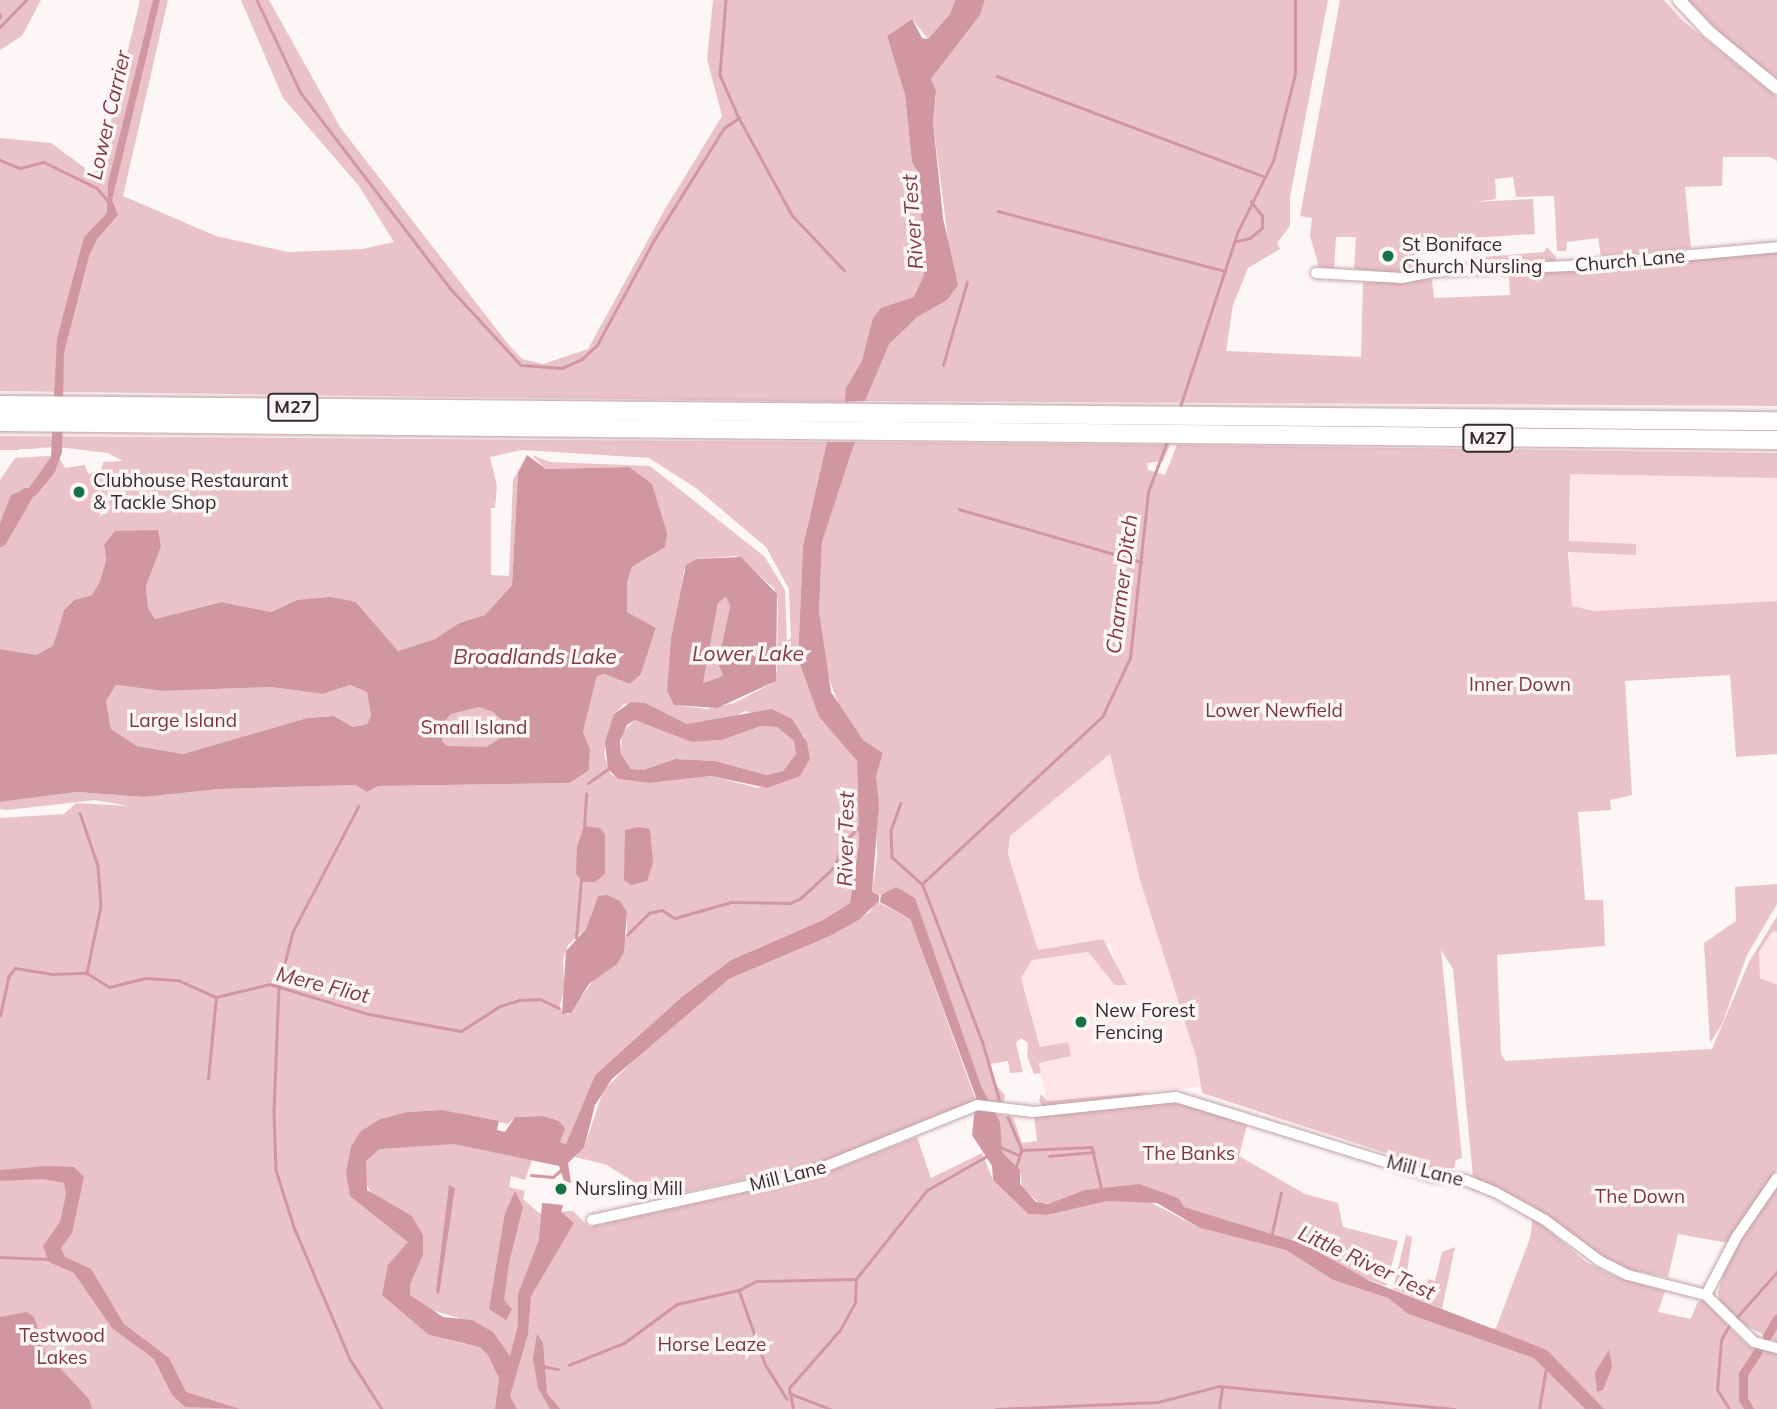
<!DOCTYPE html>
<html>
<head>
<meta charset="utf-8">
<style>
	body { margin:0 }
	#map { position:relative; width:1777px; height:1409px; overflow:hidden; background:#fdf6f7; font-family:Mulish,sans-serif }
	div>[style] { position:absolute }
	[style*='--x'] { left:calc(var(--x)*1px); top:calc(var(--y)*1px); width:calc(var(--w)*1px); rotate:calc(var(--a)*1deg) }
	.built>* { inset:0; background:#ffe5e9 }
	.green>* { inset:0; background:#eac3ca }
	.water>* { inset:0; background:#d197a1 }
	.stream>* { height:2.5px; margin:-1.25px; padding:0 1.25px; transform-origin:1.25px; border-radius:1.25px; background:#d197a1 }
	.canal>* { height:9px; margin:-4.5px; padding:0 4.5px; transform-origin:4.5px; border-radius:4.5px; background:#d197a1 }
	.river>* { height:14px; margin:-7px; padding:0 7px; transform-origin:7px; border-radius:7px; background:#d197a1 }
	.roads { filter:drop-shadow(0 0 2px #c1a1a7) drop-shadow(0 0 2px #c1a1a7) }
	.minor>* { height:10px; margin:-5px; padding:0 5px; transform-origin:5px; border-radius:5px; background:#fff }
	.tertiary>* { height:12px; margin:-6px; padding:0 6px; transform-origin:6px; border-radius:6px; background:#fff }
	.motorway>* { height:18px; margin:-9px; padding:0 9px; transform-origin:9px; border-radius:9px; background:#fff }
	.dots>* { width:19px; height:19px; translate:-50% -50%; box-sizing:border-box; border:4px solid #fdf6f7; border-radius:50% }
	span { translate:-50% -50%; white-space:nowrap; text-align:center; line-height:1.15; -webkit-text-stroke:7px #fdf6f7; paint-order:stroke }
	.shield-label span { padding:2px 5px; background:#fdf6f7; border:2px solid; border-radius:5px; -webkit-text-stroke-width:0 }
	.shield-label { font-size:18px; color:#362a2c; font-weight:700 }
	.poi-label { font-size:19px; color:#362a2c }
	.left { translate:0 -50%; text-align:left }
	.street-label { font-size:19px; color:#362a2c }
	.park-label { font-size:19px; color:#7c3446 }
	.water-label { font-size:21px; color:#81394a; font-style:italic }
</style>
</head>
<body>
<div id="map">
	<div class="built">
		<i style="clip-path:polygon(1570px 474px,1777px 478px,1777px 601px,1594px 611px,1570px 606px)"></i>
		<i style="clip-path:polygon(1110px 754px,1140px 880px,1196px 1057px,1200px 1087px,1047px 1101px,1038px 1063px,1071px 1056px,1041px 1048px,1021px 978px,1032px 959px,1088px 952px,1115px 984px,1114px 955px,1110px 944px,1038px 950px,1008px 854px,1010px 836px)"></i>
		<i style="clip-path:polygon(1777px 931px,1777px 985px,1759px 979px,1759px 951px,1772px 932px)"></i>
	</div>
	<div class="green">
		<i style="clip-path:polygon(0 0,41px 0,22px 36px,0 50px)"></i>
		<i style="clip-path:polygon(140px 0,168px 0,123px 196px,216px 236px,288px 252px,362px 249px,394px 242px,359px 186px,283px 98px,241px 0,269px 0,340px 127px,508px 344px,522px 359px,543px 364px,588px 349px,665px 209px,722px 116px,707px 59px,713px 0,955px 0,950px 14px,928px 39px,912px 19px,887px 36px,905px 95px,912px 162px,919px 174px,925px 275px,951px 263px,933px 122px,936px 95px,931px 79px,980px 15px,985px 0,1328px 0,1290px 197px,1290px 226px,1277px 243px,1280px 249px,1248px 268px,1233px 305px,1226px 351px,1361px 357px,1363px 283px,1432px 279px,1434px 298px,1510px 295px,1509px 274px,1777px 251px,1777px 406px,865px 401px,868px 384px,849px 385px,845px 402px,0 391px,0 138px,51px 143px,89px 171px,99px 171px)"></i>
		<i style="clip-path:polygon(1340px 0,1664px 0,1683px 21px,1777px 97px,1777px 161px,1770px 157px,1723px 157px,1722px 186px,1685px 187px,1691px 248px,1601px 256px,1598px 238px,1567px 242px,1566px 251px,1557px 251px,1554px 196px,1516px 197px,1513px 177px,1495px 179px,1496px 199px,1475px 202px,1533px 199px,1535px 234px,1414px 242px,1414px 273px,1405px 274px,1354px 269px,1356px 237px,1336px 237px,1334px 268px,1319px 267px,1310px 236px,1312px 218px,1300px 216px)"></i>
		<i style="clip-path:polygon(1688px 0,1777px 0,1777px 78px,1736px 49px)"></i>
		<i style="clip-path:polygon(1547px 247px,1556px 257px,1555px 262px,1470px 265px,1470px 258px,1544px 252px)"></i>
		<i style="clip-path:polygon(evenodd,0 436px,827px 442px,803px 546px,798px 659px,819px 717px,857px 761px,859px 843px,850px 903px,823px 920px,731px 960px,684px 995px,595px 1075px,566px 1144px,560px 1142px,559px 1121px,543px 1116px,515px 1117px,508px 1124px,442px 1110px,407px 1112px,380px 1119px,346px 1172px,408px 1242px,393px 1265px,410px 1316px,429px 1335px,465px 1344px,459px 1318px,424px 1308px,410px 1295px,410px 1285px,423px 1255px,418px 1226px,412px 1216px,373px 1197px,364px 1179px,366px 1150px,401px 1131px,532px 1160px,525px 1180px,511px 1176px,509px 1187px,525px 1191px,523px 1199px,539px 1213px,573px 1211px,589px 1227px,815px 1177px,917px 1137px,931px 1178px,982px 1153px,993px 1180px,1028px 1214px,1047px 1215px,1108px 1201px,1146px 1200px,1200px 1228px,1286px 1250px,1333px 1280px,1388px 1298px,1408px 1314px,1535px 1358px,1585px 1409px,1547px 1350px,1487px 1329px,1496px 1328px,1530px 1238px,1533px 1217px,1586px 1262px,1616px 1277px,1665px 1291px,1658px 1312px,1691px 1319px,1697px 1303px,1703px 1300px,1747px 1345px,1777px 1352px,1777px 1409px,0 1409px,0 818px,64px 814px,76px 803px,129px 806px,95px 800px,7px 810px,0 809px,0 802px,77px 792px,144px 797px,220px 789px,355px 785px,367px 792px,377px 786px,570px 783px,589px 769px,590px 749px,583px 732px,597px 676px,605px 674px,630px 683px,641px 674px,656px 629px,627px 612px,627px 583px,632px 567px,649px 557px,629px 467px,546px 469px,532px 455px,550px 462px,650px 466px,765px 557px,785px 590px,787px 641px,791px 638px,789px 589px,766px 547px,696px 488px,649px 458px,522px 450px,490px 457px,497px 486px,495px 508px,491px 508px,491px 575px,509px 576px,513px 480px,527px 455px,518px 473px,512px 585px,485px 615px,459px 623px,435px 639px,398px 651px,356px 602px,297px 600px,271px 612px,220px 602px,155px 619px,148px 608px,146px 586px,161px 547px,104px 545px,106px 560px,100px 581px,92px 595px,74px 600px,64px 610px,53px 646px,36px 655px,0 649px,0 480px,15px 458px,49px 456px,60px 459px,65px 468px,85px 465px,88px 474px,101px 470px,103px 462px,123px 461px,108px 453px,58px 447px,0 450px,0 436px,736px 556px,774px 588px,778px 600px,777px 672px,771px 684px,734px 703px,707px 709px,674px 705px,667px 691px,684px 570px,697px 559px,736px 556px,0 436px,624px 704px,650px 706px,687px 724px,721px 722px,746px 711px,804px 735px,810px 759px,758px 788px,711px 776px,649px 783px,618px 779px,610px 773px,604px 754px,614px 714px,624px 704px,0 436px,596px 901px,627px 912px,627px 935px,568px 1015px,559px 1008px,565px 989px,563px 960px,568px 945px,586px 929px,596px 901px)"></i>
		<i style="clip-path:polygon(855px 442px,1170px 445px,1163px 461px,1147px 463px,1148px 470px,1165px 475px,1177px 445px,1777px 453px,1777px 478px,1570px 474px,1569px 541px,1636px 544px,1636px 555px,1568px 552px,1572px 606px,1594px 611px,1777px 601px,1777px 754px,1736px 757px,1730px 675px,1625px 681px,1632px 795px,1610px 800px,1611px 810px,1578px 812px,1585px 900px,1603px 900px,1605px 946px,1497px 955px,1501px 1054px,1506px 1061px,1712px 1049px,1749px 962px,1777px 916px,1777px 931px,1772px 932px,1759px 952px,1760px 978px,1777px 985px,1777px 1169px,1728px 1243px,1678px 1234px,1668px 1277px,1626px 1269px,1604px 1260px,1530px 1205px,1473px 1177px,1453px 969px,1441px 950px,1462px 1158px,1456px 1160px,1454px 1168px,1432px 1168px,1202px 1093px,1196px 1057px,1140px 880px,1110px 754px,1010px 836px,1008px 854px,1038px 950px,1103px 939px,1127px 985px,1115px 985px,1088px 952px,1032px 960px,1021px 978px,1040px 1047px,1068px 1042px,1071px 1056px,1039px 1063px,1041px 1073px,1034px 1074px,1027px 1056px,1028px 1043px,1021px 1038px,1016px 1043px,1023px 1072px,1010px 1073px,1008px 1061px,990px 1064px,996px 1085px,1005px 1095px,1003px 1105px,982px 1102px,922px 935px,888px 892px,884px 896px,872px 892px,877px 858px,876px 777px,883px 753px,863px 740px,841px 711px,825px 668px,819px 612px,822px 542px)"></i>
		<i style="clip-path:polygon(726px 597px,730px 606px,718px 663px,723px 676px,703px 683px,718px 603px)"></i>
		<i style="clip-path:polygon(116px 685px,163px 691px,271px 687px,323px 694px,350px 685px,367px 692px,371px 716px,367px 724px,353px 727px,334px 716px,307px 718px,183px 754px,137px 746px,111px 729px,106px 701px)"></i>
		<i style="clip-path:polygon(479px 707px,493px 712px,505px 723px,507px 734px,486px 747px,447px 747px,442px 741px,443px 722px,451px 714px)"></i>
		<i style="clip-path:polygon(644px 719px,692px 742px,722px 740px,761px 726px,777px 727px,794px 741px,796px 754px,783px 771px,767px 775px,715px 761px,675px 759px,643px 770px,631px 769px,621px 754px,622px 733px,635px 720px)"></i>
		<i style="clip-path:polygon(1777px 884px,1777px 904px,1747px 955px,1722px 1024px,1710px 1043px,1704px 943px,1736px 921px,1735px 887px)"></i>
		<i style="clip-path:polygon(876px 901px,910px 919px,977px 1103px,842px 1158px,658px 1198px,607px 1165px,575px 1157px,584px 1148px,603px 1091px,652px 1042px,729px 979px,830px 936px,870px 912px)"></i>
		<i style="clip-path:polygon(1148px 1092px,1134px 1098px,1043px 1107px,1039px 1100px,1041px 1094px,1047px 1101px)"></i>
		<i style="clip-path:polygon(1157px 1101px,1206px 1108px,1247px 1125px,1239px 1156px,1305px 1194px,1338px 1203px,1343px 1227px,1398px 1241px,1386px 1286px,1217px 1225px,1161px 1194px,1041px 1204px,1022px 1189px,1020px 1170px,1002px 1152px,995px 1114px,1013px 1117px,1022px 1143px,1037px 1141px,1034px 1114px)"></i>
		<i style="clip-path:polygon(1777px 1184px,1777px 1342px,1739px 1322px,1721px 1305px,1718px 1292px,1728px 1261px)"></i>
		<i style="clip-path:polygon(1406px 1235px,1412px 1237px,1407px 1273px,1414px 1292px,1424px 1295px,1428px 1279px,1435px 1281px,1442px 1252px,1455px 1247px,1442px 1309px,1393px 1289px)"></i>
	</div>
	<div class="water">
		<i style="clip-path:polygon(153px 0,160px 0,112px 200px,118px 215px,97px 239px,89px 256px,64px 353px,62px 452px,55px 472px,38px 493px,10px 516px,0 546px,0 523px,11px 495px,29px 488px,51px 457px,57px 338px,84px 237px,107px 213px,108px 183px)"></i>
		<i style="clip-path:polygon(955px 0,985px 0,980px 15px,931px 79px,936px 91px,933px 122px,943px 218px,958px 285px,947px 300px,917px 317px,889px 344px,865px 401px,845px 402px,846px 388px,862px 361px,873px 318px,881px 308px,914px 297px,924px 275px,919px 174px,912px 162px,905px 95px,887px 36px,912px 19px,922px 38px,928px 39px,950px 14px)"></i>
		<i style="clip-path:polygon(827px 442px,855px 442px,822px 542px,819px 612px,831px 692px,863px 740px,883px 753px,876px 777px,879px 805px,872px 892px,879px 895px,879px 901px,860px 919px,830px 936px,729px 979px,612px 1079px,595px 1105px,584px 1148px,568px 1163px,571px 1183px,564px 1181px,559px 1166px,454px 1144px,379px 1149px,366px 1161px,367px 1190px,412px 1216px,423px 1235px,423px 1255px,410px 1285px,410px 1295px,443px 1317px,472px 1320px,493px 1332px,510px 1356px,518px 1325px,518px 1294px,539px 1240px,542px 1203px,563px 1205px,561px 1212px,574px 1223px,531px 1296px,528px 1334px,510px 1396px,517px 1409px,495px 1409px,499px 1378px,488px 1355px,480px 1347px,429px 1335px,382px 1295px,388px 1265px,408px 1242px,350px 1196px,346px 1172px,351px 1147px,360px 1132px,380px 1119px,407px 1112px,442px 1110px,499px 1121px,497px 1130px,505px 1132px,515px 1117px,543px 1116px,559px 1121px,565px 1128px,560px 1142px,566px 1144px,595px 1075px,684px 995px,731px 960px,823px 920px,850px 903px,859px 843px,857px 761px,819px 717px,798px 659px,803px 546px)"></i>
		<i style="clip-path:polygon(evenodd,527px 455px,546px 469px,629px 467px,652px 484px,667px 533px,665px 547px,632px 567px,627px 583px,627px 612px,656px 628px,641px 674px,630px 684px,605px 674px,597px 676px,583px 732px,590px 749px,589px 770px,570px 783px,378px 786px,367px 792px,355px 785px,220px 789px,144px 797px,77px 792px,0 802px,0 649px,36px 655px,53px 646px,64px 610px,74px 600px,92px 595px,100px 581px,106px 560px,104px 545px,115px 531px,158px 530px,161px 547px,146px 586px,148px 608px,155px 619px,221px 602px,271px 612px,297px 600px,331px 597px,356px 602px,398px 651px,435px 639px,459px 623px,485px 615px,512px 585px,518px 473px,527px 455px,116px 685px,163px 691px,271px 687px,323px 694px,350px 685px,367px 692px,371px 716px,367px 724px,353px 727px,334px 716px,307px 718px,183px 754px,137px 746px,111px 729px,106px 701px,116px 685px,527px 455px,479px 707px,493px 712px,505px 723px,507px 734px,486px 747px,447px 746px,442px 741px,444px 722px,451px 714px,479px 707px)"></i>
		<i style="clip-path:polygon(evenodd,741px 557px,777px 594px,776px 681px,717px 708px,674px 705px,667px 691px,671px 639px,686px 565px,697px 559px,741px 557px,726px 597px,730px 606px,718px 663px,723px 676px,703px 683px,718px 603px,726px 597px)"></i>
		<i style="clip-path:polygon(evenodd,631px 702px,645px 703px,687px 724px,772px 709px,792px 719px,807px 742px,810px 759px,800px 776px,767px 788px,711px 776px,649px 783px,618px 779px,608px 769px,605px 742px,614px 714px,631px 702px,635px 720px,692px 742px,722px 740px,761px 726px,777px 727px,794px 741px,796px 754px,783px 771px,767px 775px,715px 761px,675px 759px,643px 770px,631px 769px,621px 754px,620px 741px,627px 725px,635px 720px)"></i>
		<i style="clip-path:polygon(584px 826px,600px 828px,605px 834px,605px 874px,595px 882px,583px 882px,576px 874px,577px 847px)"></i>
		<i style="clip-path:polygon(638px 827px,650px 829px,653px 863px,647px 881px,631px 885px,624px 880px,625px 830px)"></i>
		<i style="clip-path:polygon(896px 887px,915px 898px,981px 1086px,1000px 1122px,1002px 1152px,1020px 1170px,1020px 1184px,1036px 1202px,1048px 1204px,1085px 1190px,1139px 1184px,1178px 1198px,1184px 1207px,1304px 1244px,1370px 1281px,1547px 1350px,1604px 1409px,1585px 1409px,1534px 1358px,1408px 1314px,1388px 1298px,1333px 1280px,1286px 1250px,1200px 1228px,1157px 1203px,1108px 1201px,1047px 1215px,1028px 1214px,993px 1180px,992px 1166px,972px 1135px,976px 1097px,910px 919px,880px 902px,881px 895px)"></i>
		<i style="clip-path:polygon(607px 895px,620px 901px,627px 912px,624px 952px,617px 964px,589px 984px,571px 1013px,562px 1014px,566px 951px,586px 929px,598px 896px)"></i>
		<i style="clip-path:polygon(46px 1166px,74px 1167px,84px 1177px,72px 1233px,61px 1248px,65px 1257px,91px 1269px,124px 1324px,169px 1358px,186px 1392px,240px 1409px,185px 1407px,172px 1395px,154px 1359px,112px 1328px,74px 1273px,49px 1262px,43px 1246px,60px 1222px,66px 1194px,64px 1183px,43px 1179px,0 1181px,0 1170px)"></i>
		<i style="clip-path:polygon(449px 1185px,455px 1188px,439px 1295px,436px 1292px)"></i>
		<i style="clip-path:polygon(515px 1191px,523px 1207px,509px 1263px,504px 1300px,512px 1309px,506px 1320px,489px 1309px,505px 1213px)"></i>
		<i style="clip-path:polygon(27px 1312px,34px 1317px,45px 1352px,89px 1399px,92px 1409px,0 1409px,0 1317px)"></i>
		<i style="clip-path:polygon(537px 1334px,543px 1343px,547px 1393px,560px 1409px,550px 1409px,538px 1388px,533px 1358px)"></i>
		<i style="clip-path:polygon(1609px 1350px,1612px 1367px,1603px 1390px,1597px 1392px,1595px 1372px)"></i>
	</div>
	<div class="stream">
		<i style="--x:257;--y:0;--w:103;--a:64.7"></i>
		<i style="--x:301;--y:93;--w:245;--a:52.6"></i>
		<i style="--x:450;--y:288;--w:105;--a:47.3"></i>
		<i style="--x:521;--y:365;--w:41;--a:4.2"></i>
		<i style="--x:562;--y:368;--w:22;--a:-24"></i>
		<i style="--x:582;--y:359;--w:21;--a:-43"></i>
		<i style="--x:597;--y:345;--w:119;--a:-61.5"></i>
		<i style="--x:654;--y:240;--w:132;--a:-58"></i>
		<i style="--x:724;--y:128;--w:18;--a:-34"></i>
		<i style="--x:739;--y:118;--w:111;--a:61.3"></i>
		<i style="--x:792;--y:215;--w:76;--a:46.6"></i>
		<i style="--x:726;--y:0;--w:75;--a:94.6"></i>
		<i style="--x:720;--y:75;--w:47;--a:66.2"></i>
		<i style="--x:0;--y:14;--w:4;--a:90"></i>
		<i style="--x:0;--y:27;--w:37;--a:-46"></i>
		<i style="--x:997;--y:76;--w:284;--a:20.6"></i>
		<i style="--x:0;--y:160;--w:22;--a:22"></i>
		<i style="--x:20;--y:168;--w:25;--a:-14"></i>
		<i style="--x:44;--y:162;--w:59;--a:26.1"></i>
		<i style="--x:97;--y:188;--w:17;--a:50"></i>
		<i style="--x:998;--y:211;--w:235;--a:14.8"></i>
		<i style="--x:1237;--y:241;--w:13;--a:-13"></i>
		<i style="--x:1250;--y:238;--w:16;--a:-40"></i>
		<i style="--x:1262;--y:228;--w:12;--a:-90"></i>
		<i style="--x:1262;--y:216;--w:18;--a:-128"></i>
		<i style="--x:943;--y:365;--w:86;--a:-73.9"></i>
		<i style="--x:1179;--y:410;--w:188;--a:-71.8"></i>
		<i style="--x:1238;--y:231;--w:78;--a:-63.4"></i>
		<i style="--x:1273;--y:161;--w:90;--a:-75.8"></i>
		<i style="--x:1295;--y:74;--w:74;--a:-90"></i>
		<i style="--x:959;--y:509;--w:190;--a:16.2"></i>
		<i style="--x:588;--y:783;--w:24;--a:-35"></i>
		<i style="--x:901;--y:803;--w:29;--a:110"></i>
		<i style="--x:891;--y:830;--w:27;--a:88"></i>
		<i style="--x:892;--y:857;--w:40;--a:42"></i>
		<i style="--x:359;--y:806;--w:142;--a:117.6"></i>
		<i style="--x:293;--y:932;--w:57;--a:104.3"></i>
		<i style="--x:279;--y:987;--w:124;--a:92.3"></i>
		<i style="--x:274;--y:1111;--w:59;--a:88.1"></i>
		<i style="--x:276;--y:1170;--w:60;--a:72.5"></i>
		<i style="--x:294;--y:1227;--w:143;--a:67"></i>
		<i style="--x:350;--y:1359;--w:59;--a:57.4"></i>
		<i style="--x:80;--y:813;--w:56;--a:71.2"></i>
		<i style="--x:98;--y:866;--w:40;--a:85.7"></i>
		<i style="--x:101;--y:906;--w:68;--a:101.8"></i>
		<i style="--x:584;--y:826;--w:32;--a:-86"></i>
		<i style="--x:627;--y:935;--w:31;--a:-45"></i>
		<i style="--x:649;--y:913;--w:13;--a:-13"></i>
		<i style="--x:662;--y:910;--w:15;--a:32"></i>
		<i style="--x:675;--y:918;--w:58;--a:-15.9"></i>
		<i style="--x:731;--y:902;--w:59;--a:1"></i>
		<i style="--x:790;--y:903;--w:12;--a:-24"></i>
		<i style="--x:801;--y:898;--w:45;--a:-43.2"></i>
		<i style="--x:834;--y:867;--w:27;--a:-68"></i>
		<i style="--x:844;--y:842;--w:21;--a:-45"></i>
		<i style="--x:576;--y:938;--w:58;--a:-85.1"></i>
		<i style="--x:0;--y:1016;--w:40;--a:-78"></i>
		<i style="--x:8;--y:977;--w:11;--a:-52"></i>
		<i style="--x:15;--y:968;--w:36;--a:9"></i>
		<i style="--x:51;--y:974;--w:36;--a:-2"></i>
		<i style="--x:87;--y:973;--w:26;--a:32"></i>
		<i style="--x:109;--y:987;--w:38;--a:-14"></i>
		<i style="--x:146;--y:978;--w:32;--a:4"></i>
		<i style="--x:178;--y:980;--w:42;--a:24.1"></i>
		<i style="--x:216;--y:997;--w:56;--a:-13.5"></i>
		<i style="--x:270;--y:984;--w:103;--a:16.9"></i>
		<i style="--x:369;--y:1014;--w:94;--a:10.5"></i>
		<i style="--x:461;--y:1031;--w:46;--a:-32.7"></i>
		<i style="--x:500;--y:1006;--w:21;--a:-17"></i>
		<i style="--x:520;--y:1000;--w:20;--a:-3"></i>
		<i style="--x:540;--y:999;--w:21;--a:25"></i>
		<i style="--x:208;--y:1079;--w:82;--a:-84.4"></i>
		<i style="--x:999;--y:1100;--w:60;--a:-106.3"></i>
		<i style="--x:982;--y:1042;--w:169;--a:-110.8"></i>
		<i style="--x:922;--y:884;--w:246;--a:-42.9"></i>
		<i style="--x:1102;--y:717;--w:65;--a:-64.6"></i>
		<i style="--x:1130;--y:658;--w:167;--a:-83.8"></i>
		<i style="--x:1148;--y:492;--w:57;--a:-69.3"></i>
		<i style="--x:1008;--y:1117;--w:36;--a:67"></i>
		<i style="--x:1022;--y:1150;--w:20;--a:108"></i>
		<i style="--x:1000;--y:1147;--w:21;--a:23"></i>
		<i style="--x:1022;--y:1150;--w:70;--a:-2.5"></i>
		<i style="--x:1092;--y:1147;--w:45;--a:77.2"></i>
		<i style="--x:1049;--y:1156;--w:45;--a:-5.1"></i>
		<i style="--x:531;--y:1175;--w:22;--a:5"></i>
		<i style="--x:553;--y:1177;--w:12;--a:-42"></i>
		<i style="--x:1271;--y:1237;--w:45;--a:-77.2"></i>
		<i style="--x:0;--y:1257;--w:49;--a:2.3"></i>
		<i style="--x:739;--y:1290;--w:78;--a:70.6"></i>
		<i style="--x:765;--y:1364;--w:41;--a:57.8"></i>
		<i style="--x:1737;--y:1317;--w:60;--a:-48.4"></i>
		<i style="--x:569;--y:1365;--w:59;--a:-21.8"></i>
		<i style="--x:624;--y:1343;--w:66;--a:-36.3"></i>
		<i style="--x:677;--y:1304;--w:64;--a:-12.7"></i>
		<i style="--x:739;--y:1290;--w:20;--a:-27"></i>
		<i style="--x:757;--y:1281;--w:99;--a:-1.2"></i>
		<i style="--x:542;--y:1366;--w:16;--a:11"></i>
		<i style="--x:789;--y:1393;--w:44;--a:21.3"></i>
		<i style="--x:793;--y:1409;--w:21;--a:-101"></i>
		<i style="--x:789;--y:1388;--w:77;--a:-48.7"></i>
		<i style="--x:840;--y:1330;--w:31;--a:-61"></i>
		<i style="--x:855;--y:1303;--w:24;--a:-88"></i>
		<i style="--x:856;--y:1279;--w:114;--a:-51.4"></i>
		<i style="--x:927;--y:1190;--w:69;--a:-29.5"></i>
		<i style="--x:996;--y:1409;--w:162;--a:-2.5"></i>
		<i style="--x:1158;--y:1402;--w:63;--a:-14.7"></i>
		<i style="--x:1219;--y:1386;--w:236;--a:5.6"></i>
		<i style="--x:1219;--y:1409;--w:21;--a:-82"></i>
		<i style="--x:1539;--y:1409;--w:42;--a:-80.3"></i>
		<i style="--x:1729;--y:1409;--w:22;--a:-122"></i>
		<i style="--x:1717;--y:1390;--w:50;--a:-85.4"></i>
		<i style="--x:1721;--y:1340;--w:18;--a:-61"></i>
	</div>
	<div class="canal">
		<i style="--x:1767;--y:1336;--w:20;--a:-60"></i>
		<i style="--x:1749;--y:1409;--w:12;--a:-121"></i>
		<i style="--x:1743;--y:1399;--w:25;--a:-90"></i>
		<i style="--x:1743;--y:1374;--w:27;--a:-57"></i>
	</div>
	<div class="river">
		<i style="--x:0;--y:540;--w:52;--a:-60"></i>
	</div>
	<div class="roads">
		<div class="minor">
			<i style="--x:1316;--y:273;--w:86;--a:3.3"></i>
			<i style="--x:1402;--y:278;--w:37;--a:-11"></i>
			<i style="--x:1438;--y:271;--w:132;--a:-2.2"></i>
			<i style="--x:1570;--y:266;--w:208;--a:-5.2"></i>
			<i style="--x:592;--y:1220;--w:227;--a:-12.4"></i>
			<i style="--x:814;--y:1171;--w:176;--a:-22"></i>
			<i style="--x:977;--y:1105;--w:57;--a:7"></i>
			<i style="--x:1034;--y:1112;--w:143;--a:-6"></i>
			<i style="--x:1176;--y:1097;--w:267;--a:17.2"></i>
			<i style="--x:1431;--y:1176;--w:34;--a:7"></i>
			<i style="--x:1465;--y:1180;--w:32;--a:22"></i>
			<i style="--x:1495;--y:1192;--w:57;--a:29.2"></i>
			<i style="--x:1545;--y:1220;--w:69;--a:36.7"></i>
			<i style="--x:1600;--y:1261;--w:31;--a:27"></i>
			<i style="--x:1628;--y:1275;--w:81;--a:14.4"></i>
			<i style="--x:1706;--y:1295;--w:67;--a:44.4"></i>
			<i style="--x:1754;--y:1342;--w:24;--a:15"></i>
			<i style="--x:1706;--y:1295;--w:67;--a:-62.3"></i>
			<i style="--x:1737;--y:1236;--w:70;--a:-55.4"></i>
		</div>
		<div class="tertiary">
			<i style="--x:1679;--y:0;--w:42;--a:46.9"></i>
			<i style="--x:1708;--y:31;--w:89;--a:39.6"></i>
		</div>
		<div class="motorway">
			<i style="--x:0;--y:405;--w:1777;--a:0.52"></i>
			<i style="--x:0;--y:422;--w:1777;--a:0.58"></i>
		</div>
	</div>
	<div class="dots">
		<i style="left:1388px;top:256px;background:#177246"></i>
		<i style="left:79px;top:492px;background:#177246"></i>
		<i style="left:1081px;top:1022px;background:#177246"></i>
		<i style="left:561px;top:1189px;background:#177246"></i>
	</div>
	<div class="shield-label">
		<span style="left:293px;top:407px">M27</span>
		<span style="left:1488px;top:438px">M27</span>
	</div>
	<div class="poi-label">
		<span class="left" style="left:1402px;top:256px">St Boniface<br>Church Nursling</span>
		<span class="left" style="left:93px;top:492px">Clubhouse Restaurant<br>&amp; Tackle Shop</span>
		<span class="left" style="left:1095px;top:1022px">New Forest<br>Fencing</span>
		<span class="left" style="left:575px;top:1189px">Nursling Mill</span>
	</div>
	<div class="street-label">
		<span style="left:1630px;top:261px;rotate:-5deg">Church Lane</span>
		<span style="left:1425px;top:1171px;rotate:14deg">Mill Lane</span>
		<span style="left:788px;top:1176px;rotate:-14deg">Mill Lane</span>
	</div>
	<div class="park-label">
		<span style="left:1520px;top:685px">Inner Down</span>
		<span style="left:1274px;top:711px">Lower Newfield</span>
		<span style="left:183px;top:721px">Large Island</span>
		<span style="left:474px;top:728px">Small Island</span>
		<span style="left:1189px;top:1154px">The Banks</span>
		<span style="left:1640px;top:1197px">The Down</span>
		<span style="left:62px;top:1347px">Testwood<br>Lakes</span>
		<span style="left:712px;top:1345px">Horse Leaze</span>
	</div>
	<div class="water-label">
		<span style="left:108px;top:115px;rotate:-77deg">Lower Carrier</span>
		<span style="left:912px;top:222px;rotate:-94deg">River Test</span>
		<span style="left:1121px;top:584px;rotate:-83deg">Charmer Ditch</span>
		<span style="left:748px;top:653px">Lower Lake</span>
		<span style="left:535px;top:656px">Broadlands Lake</span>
		<span style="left:845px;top:839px;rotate:-89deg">River Test</span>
		<span style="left:323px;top:984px;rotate:14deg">Mere Fliot</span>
		<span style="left:1367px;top:1262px;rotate:25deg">Little River Test</span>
	</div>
</div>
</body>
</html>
